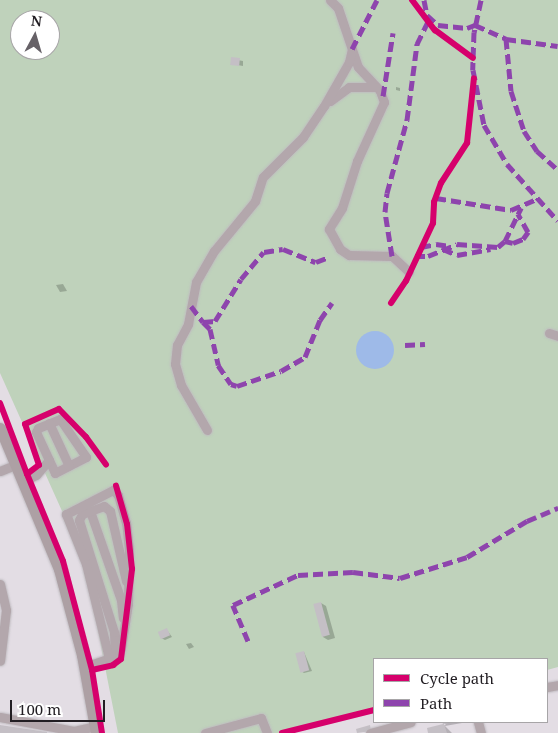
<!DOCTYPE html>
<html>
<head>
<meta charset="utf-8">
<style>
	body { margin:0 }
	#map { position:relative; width:558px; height:733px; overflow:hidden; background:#e3dde4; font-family:"Noto Serif",serif }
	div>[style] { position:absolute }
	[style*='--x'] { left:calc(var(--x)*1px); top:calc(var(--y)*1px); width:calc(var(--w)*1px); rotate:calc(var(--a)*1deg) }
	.green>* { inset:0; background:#bfd2bb }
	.water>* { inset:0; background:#9ebae8 }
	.round { border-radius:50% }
	.shadow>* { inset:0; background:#0003 }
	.building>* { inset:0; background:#c4bfc5; transform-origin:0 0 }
	.roads { filter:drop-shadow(0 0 1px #bfbbc0) drop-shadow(0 0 1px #bfbbc0) }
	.minor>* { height:9px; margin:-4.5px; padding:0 4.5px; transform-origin:4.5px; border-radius:4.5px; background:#b3a7ac }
	.major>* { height:11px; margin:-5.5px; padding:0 5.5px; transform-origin:5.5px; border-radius:5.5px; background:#ada0a4 }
	.quiet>* { height:5px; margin-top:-2.5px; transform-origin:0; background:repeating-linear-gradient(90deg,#8e44ad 0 10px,transparent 0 15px) }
	.cycleway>* { height:6px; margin:-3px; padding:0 3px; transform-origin:3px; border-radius:3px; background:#d6006c }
	span { translate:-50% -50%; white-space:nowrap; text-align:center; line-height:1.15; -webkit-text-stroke:4px #fff; paint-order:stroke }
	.legend { position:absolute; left:373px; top:658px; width:175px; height:65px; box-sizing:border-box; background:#fff; border:1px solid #a7a5a7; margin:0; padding:6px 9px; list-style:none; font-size:15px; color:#221e23 }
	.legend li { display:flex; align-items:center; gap:10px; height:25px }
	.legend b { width:25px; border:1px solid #a7a5a7 }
	.north { position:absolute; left:10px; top:10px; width:50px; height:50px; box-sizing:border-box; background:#fff; border:1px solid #a7a5a7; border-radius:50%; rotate:6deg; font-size:14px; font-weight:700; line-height:20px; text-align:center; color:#221e23 }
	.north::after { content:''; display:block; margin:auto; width:18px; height:22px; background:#666167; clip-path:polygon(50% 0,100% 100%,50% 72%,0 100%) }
	.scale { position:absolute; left:10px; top:700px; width:95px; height:22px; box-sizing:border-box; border:2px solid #221e23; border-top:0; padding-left:6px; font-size:15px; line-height:18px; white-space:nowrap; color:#221e23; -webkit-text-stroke:4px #fff; paint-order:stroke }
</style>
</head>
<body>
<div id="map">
	<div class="green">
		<i style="clip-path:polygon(evenodd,0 0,558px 0,558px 667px,547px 670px,547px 659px,374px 659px,374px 712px,286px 733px,118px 733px,84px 560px,0 373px,0 0,20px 20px,50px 20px,50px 50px,20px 50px,20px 20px)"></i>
	</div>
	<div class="water">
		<i class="round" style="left:356px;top:331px;width:38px;height:38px"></i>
	</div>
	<div class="shadow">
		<i style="clip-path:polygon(232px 59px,243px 61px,243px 66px,232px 64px)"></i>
		<i style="clip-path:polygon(396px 87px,400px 88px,400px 91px,396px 90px)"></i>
		<i style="clip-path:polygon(63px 284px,67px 291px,60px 292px,56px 285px)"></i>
		<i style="clip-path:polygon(321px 603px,326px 606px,335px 638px,328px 640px,323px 637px)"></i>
		<i style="clip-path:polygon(167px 630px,172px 637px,165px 640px,161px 638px)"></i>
		<i style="clip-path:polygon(191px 643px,194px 647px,189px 649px,186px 644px)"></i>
		<i style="clip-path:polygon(304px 652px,312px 671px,304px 673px,301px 671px)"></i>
		<i style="clip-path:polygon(443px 722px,461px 722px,462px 723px,445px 726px,452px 733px,429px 733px,428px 729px,446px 725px)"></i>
	</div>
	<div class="building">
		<i style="left:231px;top:57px;width:9px;height:8px;rotate:6deg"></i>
		<i style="left:321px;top:602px;width:34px;height:8px;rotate:75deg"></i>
		<i style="left:167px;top:628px;width:8px;height:10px;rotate:67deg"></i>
		<i style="left:304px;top:651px;width:20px;height:9px;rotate:75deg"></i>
		<i style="clip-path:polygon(442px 722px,452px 722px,444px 724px,447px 733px,428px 733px,427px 728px,443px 724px)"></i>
		<i style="clip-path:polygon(0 725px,47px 732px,47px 733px,0 733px)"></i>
		<i style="clip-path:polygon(370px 725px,371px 731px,357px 733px,356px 729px)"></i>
	</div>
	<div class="roads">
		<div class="minor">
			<i style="--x:330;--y:0;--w:11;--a:45"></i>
			<i style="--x:338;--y:8;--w:62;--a:71.3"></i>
			<i style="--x:358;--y:67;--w:33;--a:47"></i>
			<i style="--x:380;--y:91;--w:12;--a:70"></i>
			<i style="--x:384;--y:102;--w:65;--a:114.6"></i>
			<i style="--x:357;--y:161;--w:49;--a:107.7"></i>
			<i style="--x:342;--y:208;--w:25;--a:122"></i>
			<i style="--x:329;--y:229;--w:23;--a:61"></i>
			<i style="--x:340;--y:249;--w:11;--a:34"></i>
			<i style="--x:349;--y:255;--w:43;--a:1.3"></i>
			<i style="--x:392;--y:256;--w:23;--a:43"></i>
			<i style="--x:330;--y:101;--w:24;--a:-36"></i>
			<i style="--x:349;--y:87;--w:25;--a:0"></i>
			<i style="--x:549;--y:333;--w:9;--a:18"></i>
			<i style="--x:60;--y:419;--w:46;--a:55.6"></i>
			<i style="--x:86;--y:457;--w:35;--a:153"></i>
			<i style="--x:55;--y:473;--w:45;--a:-114.9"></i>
			<i style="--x:36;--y:432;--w:4;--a:-63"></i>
			<i style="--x:38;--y:428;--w:24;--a:-22"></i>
			<i style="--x:49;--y:423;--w:47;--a:65.1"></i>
			<i style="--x:207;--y:430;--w:52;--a:-120"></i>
			<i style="--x:181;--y:385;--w:22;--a:-106"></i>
			<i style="--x:175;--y:364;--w:19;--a:-84"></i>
			<i style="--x:177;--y:345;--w:24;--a:-62"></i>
			<i style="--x:188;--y:324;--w:43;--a:-79.2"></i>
			<i style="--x:196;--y:282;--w:36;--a:-60"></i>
			<i style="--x:214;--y:251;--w:65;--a:-50.6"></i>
			<i style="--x:255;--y:201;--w:25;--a:-72"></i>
			<i style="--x:263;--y:177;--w:57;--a:-45"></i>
			<i style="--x:303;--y:137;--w:37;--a:-56"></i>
			<i style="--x:324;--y:106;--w:51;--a:-60.4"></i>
			<i style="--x:349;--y:62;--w:13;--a:-77"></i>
			<i style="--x:0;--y:471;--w:18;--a:-22"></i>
			<i style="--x:24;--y:481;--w:13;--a:-27"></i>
			<i style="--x:36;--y:475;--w:20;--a:-49"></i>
			<i style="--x:90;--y:511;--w:94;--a:70.8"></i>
			<i style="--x:121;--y:600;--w:18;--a:84"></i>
			<i style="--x:0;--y:584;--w:27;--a:77"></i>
			<i style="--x:6;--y:610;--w:51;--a:96.7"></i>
			<i style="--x:115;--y:653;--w:21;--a:-93"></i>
			<i style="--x:114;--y:632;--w:117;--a:-107.4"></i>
			<i style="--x:79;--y:520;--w:7;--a:-63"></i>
			<i style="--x:82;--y:514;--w:23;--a:-20"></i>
			<i style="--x:104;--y:506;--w:8;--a:40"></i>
			<i style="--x:110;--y:511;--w:72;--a:77.1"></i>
			<i style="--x:84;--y:667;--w:37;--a:-19"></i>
			<i style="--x:119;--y:655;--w:7;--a:-74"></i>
			<i style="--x:121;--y:648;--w:45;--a:-81"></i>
			<i style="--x:128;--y:604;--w:54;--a:-88.9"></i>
			<i style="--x:129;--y:550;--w:27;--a:-96"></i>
			<i style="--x:126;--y:523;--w:29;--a:-106"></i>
			<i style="--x:118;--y:495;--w:7;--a:-135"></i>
			<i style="--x:113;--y:490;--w:53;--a:152.9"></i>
			<i style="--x:66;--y:514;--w:54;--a:68.2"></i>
			<i style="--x:86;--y:564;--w:97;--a:76.3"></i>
			<i style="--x:547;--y:687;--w:11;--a:-10"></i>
			<i style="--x:0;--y:717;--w:75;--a:10.7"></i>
			<i style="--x:74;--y:731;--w:22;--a:-13"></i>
			<i style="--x:478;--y:722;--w:11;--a:75"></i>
			<i style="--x:205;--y:733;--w:58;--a:-15"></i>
			<i style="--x:261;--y:718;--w:16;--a:68"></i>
			<i style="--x:370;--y:733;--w:42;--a:-15"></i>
		</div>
		<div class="major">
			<i style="--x:0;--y:428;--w:153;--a:67.3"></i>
			<i style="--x:59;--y:569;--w:89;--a:75"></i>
			<i style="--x:82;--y:655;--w:79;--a:79.8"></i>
		</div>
	</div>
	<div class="quiet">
		<i style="--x:424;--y:0;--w:15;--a:79"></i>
		<i style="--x:427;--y:15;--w:15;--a:42"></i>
		<i style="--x:438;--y:25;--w:29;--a:6"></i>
		<i style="--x:467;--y:28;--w:9;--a:-21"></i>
		<i style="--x:475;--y:25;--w:34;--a:24"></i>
		<i style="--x:506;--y:39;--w:52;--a:7.7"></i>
		<i style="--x:481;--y:0;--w:33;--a:102"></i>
		<i style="--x:474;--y:32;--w:38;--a:92"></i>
		<i style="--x:473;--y:70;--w:56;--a:78.7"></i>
		<i style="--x:484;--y:125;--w:45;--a:59.5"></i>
		<i style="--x:507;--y:164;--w:76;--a:48.2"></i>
		<i style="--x:506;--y:39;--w:52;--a:84.5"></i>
		<i style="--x:511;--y:91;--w:42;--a:72"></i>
		<i style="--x:524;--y:131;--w:24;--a:57"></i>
		<i style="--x:537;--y:151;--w:28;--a:42"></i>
		<i style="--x:352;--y:49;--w:55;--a:-63"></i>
		<i style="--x:383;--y:96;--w:64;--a:-81"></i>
		<i style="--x:436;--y:198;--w:76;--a:9.1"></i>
		<i style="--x:511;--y:210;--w:28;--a:-23"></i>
		<i style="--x:505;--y:241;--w:8;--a:14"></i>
		<i style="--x:513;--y:243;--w:11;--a:-22"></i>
		<i style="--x:523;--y:239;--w:9;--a:-54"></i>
		<i style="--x:528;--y:232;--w:21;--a:-119"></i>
		<i style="--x:421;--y:247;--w:15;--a:-11"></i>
		<i style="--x:436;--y:244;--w:14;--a:8"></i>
		<i style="--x:443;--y:249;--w:15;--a:23"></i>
		<i style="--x:457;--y:255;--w:34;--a:-10"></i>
		<i style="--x:392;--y:256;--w:45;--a:-99"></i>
		<i style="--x:385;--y:212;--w:19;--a:-84"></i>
		<i style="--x:387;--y:193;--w:76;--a:-74.7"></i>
		<i style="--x:407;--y:120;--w:77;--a:-82.5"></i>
		<i style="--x:417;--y:44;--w:28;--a:-64"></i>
		<i style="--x:415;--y:256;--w:13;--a:0"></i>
		<i style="--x:428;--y:256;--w:31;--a:-22"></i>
		<i style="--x:457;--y:244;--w:41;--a:4.2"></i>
		<i style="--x:498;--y:247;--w:9;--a:-41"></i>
		<i style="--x:505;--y:241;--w:37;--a:-64"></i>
		<i style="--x:191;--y:306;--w:20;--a:53"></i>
		<i style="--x:203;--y:322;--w:12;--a:-5"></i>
		<i style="--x:215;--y:321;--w:49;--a:-58.2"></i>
		<i style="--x:241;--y:279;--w:35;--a:-50"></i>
		<i style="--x:264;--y:252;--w:19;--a:-9"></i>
		<i style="--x:283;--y:249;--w:35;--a:22"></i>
		<i style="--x:316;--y:262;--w:14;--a:-21"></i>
		<i style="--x:203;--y:322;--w:10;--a:45"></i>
		<i style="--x:210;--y:329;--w:37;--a:77"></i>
		<i style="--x:218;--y:365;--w:23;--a:56"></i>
		<i style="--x:231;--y:384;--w:6;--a:18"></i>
		<i style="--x:237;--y:386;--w:46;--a:-18.8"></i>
		<i style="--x:281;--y:371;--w:28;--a:-30"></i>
		<i style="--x:305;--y:357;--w:40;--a:-68"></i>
		<i style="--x:320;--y:320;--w:21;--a:-55"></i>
		<i style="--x:405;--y:345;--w:20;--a:-3"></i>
		<i style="--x:248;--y:641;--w:39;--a:-113"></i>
		<i style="--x:233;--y:605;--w:72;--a:-24.8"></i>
		<i style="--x:298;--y:575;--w:55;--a:-3.1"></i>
		<i style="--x:353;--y:572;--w:47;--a:7.3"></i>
		<i style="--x:400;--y:578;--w:70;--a:-17.4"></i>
		<i style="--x:467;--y:557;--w:70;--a:-31"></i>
		<i style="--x:527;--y:521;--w:34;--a:-23"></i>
	</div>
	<div class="cycleway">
		<i style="--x:412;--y:0;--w:38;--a:53"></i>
		<i style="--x:435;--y:30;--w:47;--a:36.4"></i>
		<i style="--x:391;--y:303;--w:27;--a:-56"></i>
		<i style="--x:406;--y:281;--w:64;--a:-65"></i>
		<i style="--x:433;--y:223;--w:21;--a:-87"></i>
		<i style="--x:434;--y:202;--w:20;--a:-70"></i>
		<i style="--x:441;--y:183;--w:48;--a:-57"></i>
		<i style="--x:467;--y:143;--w:65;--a:-83.9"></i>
		<i style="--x:0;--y:403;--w:76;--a:69.2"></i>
		<i style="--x:27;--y:474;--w:15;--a:-37"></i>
		<i style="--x:39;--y:465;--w:43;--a:-108.9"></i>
		<i style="--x:25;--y:424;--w:37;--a:-24"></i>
		<i style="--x:59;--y:409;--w:39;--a:46"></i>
		<i style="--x:86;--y:437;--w:34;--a:54"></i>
		<i style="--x:27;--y:474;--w:94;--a:67.5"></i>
		<i style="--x:63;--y:561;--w:113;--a:75.1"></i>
		<i style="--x:102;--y:733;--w:64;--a:-99"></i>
		<i style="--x:92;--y:670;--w:22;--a:-13"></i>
		<i style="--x:113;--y:665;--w:10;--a:-37"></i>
		<i style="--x:121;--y:659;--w:91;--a:-83"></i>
		<i style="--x:132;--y:569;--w:45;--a:-96.3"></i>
		<i style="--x:127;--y:524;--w:40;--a:-106"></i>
		<i style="--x:282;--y:733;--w:95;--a:-14"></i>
	</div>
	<ul class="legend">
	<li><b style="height:6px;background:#d6006c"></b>Cycle path</li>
	<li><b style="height:6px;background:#8e44ad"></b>Path</li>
	</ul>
	<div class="north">N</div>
	<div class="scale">100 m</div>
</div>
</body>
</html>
